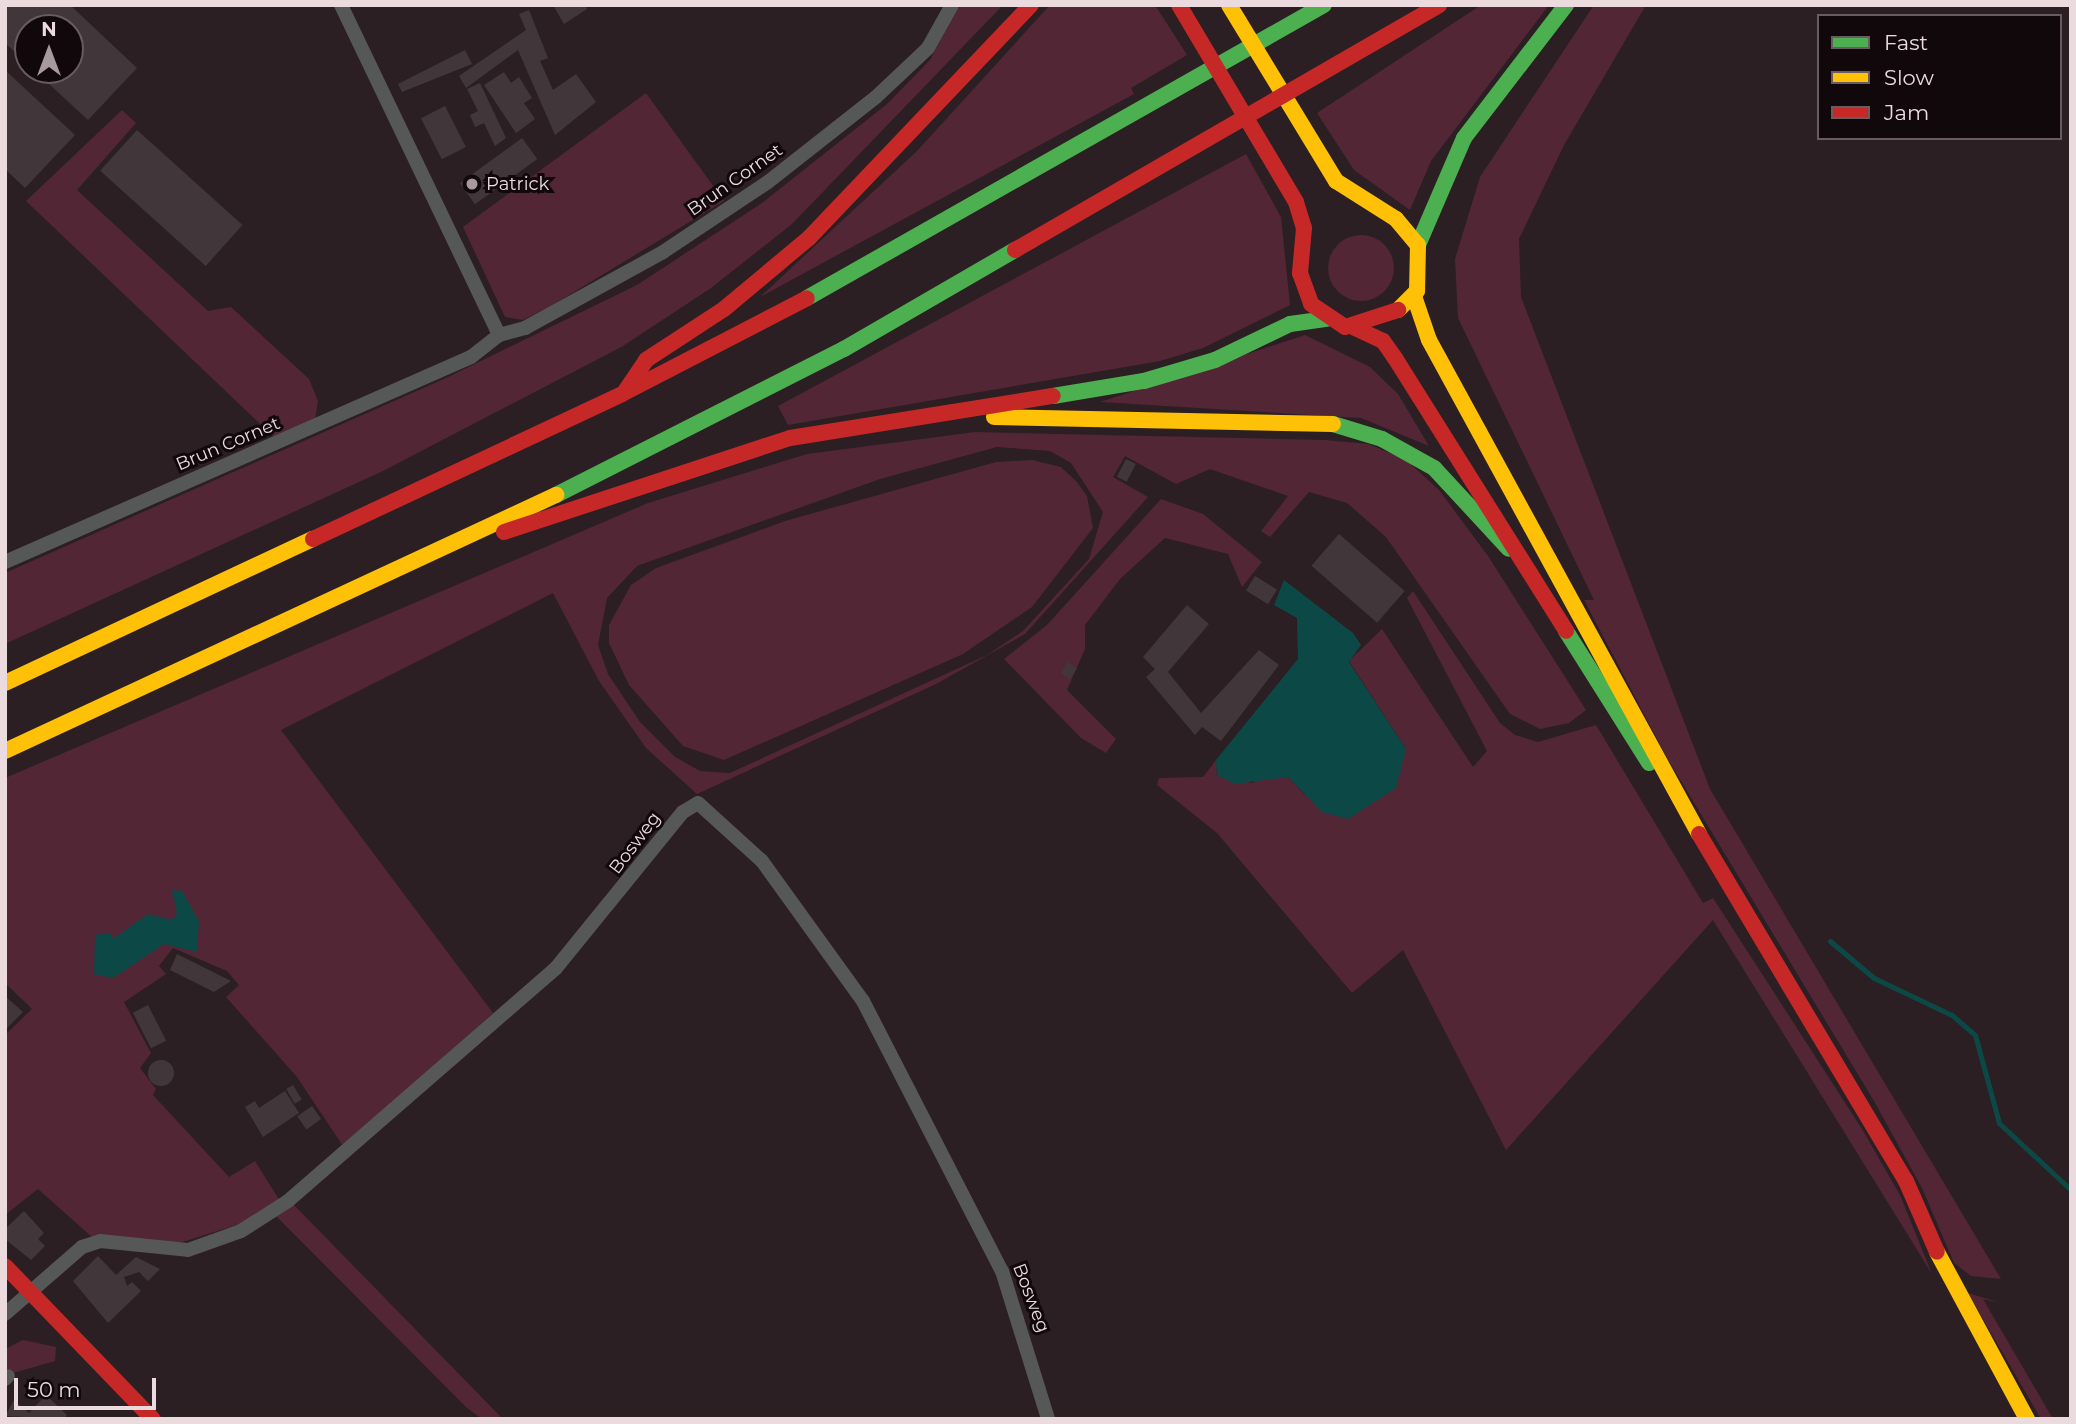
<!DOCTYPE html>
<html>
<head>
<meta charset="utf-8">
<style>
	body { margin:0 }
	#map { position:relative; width:2076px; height:1424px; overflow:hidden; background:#2b1f23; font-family:Montserrat,sans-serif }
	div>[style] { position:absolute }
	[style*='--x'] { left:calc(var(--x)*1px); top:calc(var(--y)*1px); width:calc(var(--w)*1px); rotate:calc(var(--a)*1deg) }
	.green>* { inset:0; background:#522635 }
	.round { border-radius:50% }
	.water>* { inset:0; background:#0c4946 }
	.stream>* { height:5px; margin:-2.5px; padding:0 2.5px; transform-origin:2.5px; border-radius:2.5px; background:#0c4946 }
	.building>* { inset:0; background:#41373a; transform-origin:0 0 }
	.street>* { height:14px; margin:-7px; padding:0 7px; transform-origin:7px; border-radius:7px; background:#565757 }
	.fast>* { height:16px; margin:-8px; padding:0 8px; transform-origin:8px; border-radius:8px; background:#4caf50 }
	.slow>* { height:16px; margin:-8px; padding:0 8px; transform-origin:8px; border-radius:8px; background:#ffc107 }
	.jam>* { height:16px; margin:-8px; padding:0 8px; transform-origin:8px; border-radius:8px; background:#c62828 }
	.dots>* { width:19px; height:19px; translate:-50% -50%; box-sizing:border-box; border:4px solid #11080b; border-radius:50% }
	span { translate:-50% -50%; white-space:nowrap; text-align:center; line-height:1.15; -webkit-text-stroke:6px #11080b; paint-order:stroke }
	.street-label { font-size:18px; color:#ebdbdf }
	.poi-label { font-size:18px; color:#ebdbdf }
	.left { translate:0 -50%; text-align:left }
	.frame { position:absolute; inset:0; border:7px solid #ebdbdf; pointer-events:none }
	.legend { position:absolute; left:1817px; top:14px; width:245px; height:126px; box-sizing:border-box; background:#11080b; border:2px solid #685c60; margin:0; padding:9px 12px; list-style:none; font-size:21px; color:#ebdbdf }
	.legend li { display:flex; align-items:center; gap:14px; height:35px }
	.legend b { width:35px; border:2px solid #685c60 }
	.north { position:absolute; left:14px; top:14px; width:70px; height:70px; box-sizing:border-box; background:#11080b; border:2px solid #685c60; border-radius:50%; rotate:0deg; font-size:19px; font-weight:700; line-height:28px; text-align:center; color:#ebdbdf }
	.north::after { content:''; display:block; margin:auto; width:24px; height:32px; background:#a8999d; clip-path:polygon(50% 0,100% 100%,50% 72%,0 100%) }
	.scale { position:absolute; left:14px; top:1378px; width:142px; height:32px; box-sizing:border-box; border:4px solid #ebdbdf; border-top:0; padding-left:9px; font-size:21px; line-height:24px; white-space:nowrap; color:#ebdbdf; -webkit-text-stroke:5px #11080b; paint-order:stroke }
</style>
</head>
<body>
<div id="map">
	<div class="green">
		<i style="clip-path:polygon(960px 5px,1003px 5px,792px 224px,711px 288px,623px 346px,383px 471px,5px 644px,5px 573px,446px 378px,637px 285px,762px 203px,887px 104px,930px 60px)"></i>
		<i style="clip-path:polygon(1050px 5px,1155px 5px,1187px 55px,1131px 88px,1134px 94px,760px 297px,917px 151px)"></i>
		<i style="clip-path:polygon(1481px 5px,1549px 5px,1431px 161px,1410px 210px,1354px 170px,1317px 113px)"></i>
		<i style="clip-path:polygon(1594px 5px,1646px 5px,1564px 145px,1519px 239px,1521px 297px,1710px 789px,2001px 1279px,1971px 1276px,1954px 1263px,1922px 1188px,1874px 1101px,1667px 758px,1584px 600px,1594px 600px,1458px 318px,1455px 259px,1480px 177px)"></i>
		<i style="clip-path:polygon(646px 93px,724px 201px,551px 306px,523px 320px,505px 317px,463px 227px)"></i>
		<i style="clip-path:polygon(122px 110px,136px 123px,77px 190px,208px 311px,231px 307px,309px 379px,318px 401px,315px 420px,275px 438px,26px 201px)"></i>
		<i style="clip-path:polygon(1246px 154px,1281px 217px,1290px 305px,1203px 348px,1160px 361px,788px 425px,778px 406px)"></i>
		<i class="round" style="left:1328px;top:235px;width:66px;height:66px"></i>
		<i style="clip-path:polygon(1305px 335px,1370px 367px,1398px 394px,1429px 446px,1361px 418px,1100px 402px)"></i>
		<i style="clip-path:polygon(evenodd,975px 432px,1325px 440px,1368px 444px,1405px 459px,1439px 490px,1488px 556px,1586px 710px,1569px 723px,1540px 729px,1510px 714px,1386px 537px,1347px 503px,1309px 492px,1270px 537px,1261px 531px,1288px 496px,1210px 469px,1176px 484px,1125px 456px,1113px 477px,1148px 497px,1025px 634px,936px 684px,697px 794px,646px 748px,599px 681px,553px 593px,281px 730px,493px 1013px,343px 1146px,297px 1077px,226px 997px,239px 985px,227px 971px,173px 948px,159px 966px,166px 974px,124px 1002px,151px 1053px,140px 1068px,156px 1089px,153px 1095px,229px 1177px,255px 1161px,280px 1201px,249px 1221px,173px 1245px,92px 1237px,38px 1189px,5px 1215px,5px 1035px,32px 1009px,5px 983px,5px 778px,648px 503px,807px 454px,975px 432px,997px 447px,1050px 451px,1071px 463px,1103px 512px,1089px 559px,1023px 631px,987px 655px,730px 773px,700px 771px,675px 757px,640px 722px,608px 674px,598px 645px,607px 598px,637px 566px,880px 479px,997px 447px)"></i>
		<i style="clip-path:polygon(1032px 460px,1061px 467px,1077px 482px,1087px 496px,1093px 528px,1032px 607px,963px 654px,724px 760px,683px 746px,629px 685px,609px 643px,609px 625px,631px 585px,656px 568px,785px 521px,996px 462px)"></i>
		<i style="clip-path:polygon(1161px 499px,1203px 514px,1262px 562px,1242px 587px,1228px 554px,1165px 538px,1120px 579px,1085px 625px,1085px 649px,1067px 690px,1116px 739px,1106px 753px,1081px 738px,1004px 659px,1047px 625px)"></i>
		<i style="clip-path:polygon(1413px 591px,1500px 723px,1515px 735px,1538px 742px,1596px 725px,1703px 903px,1713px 898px,1862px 1129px,1900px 1195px,1932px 1274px,1713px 920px,1506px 1150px,1403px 950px,1352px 993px,1217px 833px,1157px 785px,1159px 778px,1203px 777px,1216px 760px,1217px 775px,1252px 783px,1265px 775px,1288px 777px,1305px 795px,1406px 749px,1349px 661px,1382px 629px,1473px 767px,1487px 751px,1407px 598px)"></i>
		<i style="clip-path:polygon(294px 1205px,498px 1414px,503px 1419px,482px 1419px,466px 1407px,276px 1216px)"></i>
		<i style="clip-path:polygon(1968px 1293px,2001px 1303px,1983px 1299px,2053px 1419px,2041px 1419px)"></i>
		<i style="clip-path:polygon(23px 1340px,56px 1347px,55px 1361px,13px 1373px,5px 1369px,5px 1349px)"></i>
	</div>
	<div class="water">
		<i style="clip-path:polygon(1284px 580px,1353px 633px,1361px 645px,1349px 662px,1406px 749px,1396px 788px,1348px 819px,1322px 812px,1288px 777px,1235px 784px,1217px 775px,1216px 760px,1298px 659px,1297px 618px,1274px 605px)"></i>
		<i style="clip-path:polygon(172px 890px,182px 891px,199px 921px,197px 952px,164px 944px,113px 978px,94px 974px,95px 935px,111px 933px,113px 939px,148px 914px,172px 920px,177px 913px)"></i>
	</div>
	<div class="stream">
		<i style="--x:1830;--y:941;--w:57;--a:40.1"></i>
		<i style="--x:1874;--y:978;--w:86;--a:25.4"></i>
		<i style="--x:1952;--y:1015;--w:30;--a:41"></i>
		<i style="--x:1975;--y:1035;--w:91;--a:74.7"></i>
		<i style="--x:1999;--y:1123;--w:98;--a:42.9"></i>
	</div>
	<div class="building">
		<i style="clip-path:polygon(5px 5px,70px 5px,137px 68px,88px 120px,34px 70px,70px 70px,70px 28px,28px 28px,28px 64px,5px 43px)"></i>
		<i style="clip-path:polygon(553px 5px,585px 5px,587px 9px,564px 24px)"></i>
		<i style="clip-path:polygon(529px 10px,548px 58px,540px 61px,553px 90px,576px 74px,596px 102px,555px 135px,518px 50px,466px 88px,459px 76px,526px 30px,519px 14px)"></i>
		<i style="clip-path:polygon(465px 50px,472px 64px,402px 92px,398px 84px)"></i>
		<i style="clip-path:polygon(5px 70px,75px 135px,25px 188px,5px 169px)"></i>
		<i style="clip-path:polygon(504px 72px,511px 83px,519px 77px,532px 98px,524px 103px,535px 119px,516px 133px,484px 85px)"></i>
		<i style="clip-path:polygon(480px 83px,506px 138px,495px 146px,484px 123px,475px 127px,470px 115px,478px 111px,467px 89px)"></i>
		<i style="left:445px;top:106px;width:46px;height:27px;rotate:63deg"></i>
		<i style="left:137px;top:130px;width:142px;height:55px;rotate:42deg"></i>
		<i style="left:522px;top:138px;width:26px;height:77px;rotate:54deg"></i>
		<i style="left:1126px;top:459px;width:11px;height:20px;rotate:27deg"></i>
		<i style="left:1339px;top:534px;width:87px;height:42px;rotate:41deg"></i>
		<i style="left:1255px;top:576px;width:26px;height:17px;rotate:32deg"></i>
		<i style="clip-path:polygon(1187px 605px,1209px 624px,1168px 672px,1201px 713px,1259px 650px,1279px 665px,1221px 741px,1202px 727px,1195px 735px,1146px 677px,1155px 669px,1143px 657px)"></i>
		<i style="left:1068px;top:662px;width:11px;height:13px;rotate:34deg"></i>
		<i style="clip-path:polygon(177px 954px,231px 981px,214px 992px,170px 970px)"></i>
		<i style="clip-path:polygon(5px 996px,23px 1012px,5px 1030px)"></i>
		<i style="left:148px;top:1005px;width:40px;height:17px;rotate:63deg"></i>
		<i class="round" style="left:148px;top:1060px;width:26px;height:26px"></i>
		<i style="left:293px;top:1085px;width:17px;height:8px;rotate:59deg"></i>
		<i style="clip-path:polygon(285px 1091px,299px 1113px,263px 1137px,245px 1107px,255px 1101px,259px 1108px)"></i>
		<i style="left:312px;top:1106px;width:16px;height:18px;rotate:55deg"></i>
		<i style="clip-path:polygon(24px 1211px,44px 1233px,38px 1239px,45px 1246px,31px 1260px,5px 1239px,5px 1229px)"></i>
		<i style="clip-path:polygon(98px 1256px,116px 1275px,136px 1257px,160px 1269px,148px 1281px,139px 1272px,124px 1277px,127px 1286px,132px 1282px,141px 1291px,108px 1323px,73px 1281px)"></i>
		<i style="clip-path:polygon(46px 1395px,67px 1415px,64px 1419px,5px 1416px,14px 1400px,29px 1413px)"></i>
	</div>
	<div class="street">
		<i style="--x:341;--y:5;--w:366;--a:64.4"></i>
		<i style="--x:5;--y:562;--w:509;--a:-23.75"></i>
		<i style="--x:471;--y:357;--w:36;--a:-38"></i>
		<i style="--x:499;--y:335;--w:27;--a:-15"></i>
		<i style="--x:525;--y:328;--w:158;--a:-28.8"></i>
		<i style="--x:663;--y:252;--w:126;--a:-33.7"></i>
		<i style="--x:768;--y:182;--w:137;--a:-38.2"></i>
		<i style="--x:876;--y:97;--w:71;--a:-43.3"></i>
		<i style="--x:928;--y:48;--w:49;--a:-60.8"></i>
		<i style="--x:5;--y:1314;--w:102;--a:-41"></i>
		<i style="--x:82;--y:1247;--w:19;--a:-18"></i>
		<i style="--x:100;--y:1241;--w:88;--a:5.8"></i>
		<i style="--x:188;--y:1250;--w:56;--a:-19.7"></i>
		<i style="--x:241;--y:1231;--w:56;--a:-32.6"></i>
		<i style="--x:288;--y:1201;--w:355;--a:-41"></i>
		<i style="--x:556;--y:968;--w:201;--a:-50.9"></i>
		<i style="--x:683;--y:812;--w:17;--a:-31"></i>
		<i style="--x:698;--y:803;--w:86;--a:42.2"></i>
		<i style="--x:762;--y:861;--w:173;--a:54.2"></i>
		<i style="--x:863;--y:1001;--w:304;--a:62.8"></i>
		<i style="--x:1002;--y:1271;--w:155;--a:72.7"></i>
		<i style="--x:5;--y:1379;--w:4;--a:-45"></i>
	</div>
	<div class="fast">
		<i style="--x:1418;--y:245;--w:116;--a:-66.7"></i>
		<i style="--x:1464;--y:138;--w:168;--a:-52.5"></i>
		<i style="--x:807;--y:298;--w:594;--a:-29.54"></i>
		<i style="--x:1053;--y:396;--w:92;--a:-9.4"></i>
		<i style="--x:1144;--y:381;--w:74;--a:-16.5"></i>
		<i style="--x:1215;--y:360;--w:83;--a:-25.6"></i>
		<i style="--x:1290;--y:324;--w:37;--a:-8"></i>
		<i style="--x:1333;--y:424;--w:51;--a:17"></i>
		<i style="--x:1382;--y:439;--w:60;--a:29.1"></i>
		<i style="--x:1434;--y:468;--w:110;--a:47.2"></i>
		<i style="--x:556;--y:495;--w:323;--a:-26.9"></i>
		<i style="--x:844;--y:349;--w:198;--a:-30.1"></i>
		<i style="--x:1566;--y:631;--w:156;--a:57.8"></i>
	</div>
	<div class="slow">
		<i style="--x:1229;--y:5;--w:206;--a:58.7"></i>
		<i style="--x:1336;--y:181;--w:71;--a:32.3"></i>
		<i style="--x:1396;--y:219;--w:34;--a:50"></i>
		<i style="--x:1418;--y:245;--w:46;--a:91.2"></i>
		<i style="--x:1417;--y:291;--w:27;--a:135"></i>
		<i style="--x:1414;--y:296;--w:46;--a:71.2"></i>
		<i style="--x:1429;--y:340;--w:563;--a:61.34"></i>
		<i style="--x:994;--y:417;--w:339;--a:1.2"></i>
		<i style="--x:5;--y:683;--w:340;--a:-25.1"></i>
		<i style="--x:5;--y:751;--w:608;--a:-24.92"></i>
		<i style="--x:1937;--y:1252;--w:190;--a:61.7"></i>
	</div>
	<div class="jam">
		<i style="--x:1179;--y:5;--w:229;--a:59.3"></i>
		<i style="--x:1296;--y:202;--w:27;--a:73"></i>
		<i style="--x:1304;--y:228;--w:45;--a:95.1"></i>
		<i style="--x:1300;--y:273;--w:33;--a:70"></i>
		<i style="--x:1311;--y:304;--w:41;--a:34.1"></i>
		<i style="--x:1345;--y:327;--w:56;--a:-17.8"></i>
		<i style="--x:1015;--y:250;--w:490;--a:-30"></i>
		<i style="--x:1353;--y:327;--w:33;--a:25"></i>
		<i style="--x:1383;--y:341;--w:21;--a:55"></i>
		<i style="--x:1395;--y:358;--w:322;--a:57.9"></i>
		<i style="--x:626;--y:390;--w:36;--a:-56"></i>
		<i style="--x:646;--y:360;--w:93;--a:-33.2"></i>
		<i style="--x:724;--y:309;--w:111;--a:-39.9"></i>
		<i style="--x:809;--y:238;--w:322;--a:-46.4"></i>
		<i style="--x:504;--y:532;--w:301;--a:-18.2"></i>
		<i style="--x:790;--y:438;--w:266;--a:-9.1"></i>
		<i style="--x:313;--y:539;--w:341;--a:-25.1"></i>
		<i style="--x:622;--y:394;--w:208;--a:-27.4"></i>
		<i style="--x:1699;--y:834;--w:404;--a:59.2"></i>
		<i style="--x:1906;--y:1181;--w:77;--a:66.4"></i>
		<i style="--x:5;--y:1266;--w:213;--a:46"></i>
	</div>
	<div class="dots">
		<i style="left:472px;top:184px;background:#a8999d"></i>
	</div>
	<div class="street-label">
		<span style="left:735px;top:180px;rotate:-35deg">Brun Cornet</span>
		<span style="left:228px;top:444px;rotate:-23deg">Brun Cornet</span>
		<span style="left:635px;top:843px;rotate:-53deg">Bosweg</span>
		<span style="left:1031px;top:1298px;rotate:69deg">Bosweg</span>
	</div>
	<div class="poi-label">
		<span class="left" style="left:486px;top:184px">Patrick</span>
	</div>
	<div class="frame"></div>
	<ul class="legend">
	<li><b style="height:9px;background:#4caf50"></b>Fast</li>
	<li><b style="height:9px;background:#ffc107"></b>Slow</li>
	<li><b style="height:9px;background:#c62828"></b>Jam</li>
	</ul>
	<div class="north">N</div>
	<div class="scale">50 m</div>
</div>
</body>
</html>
